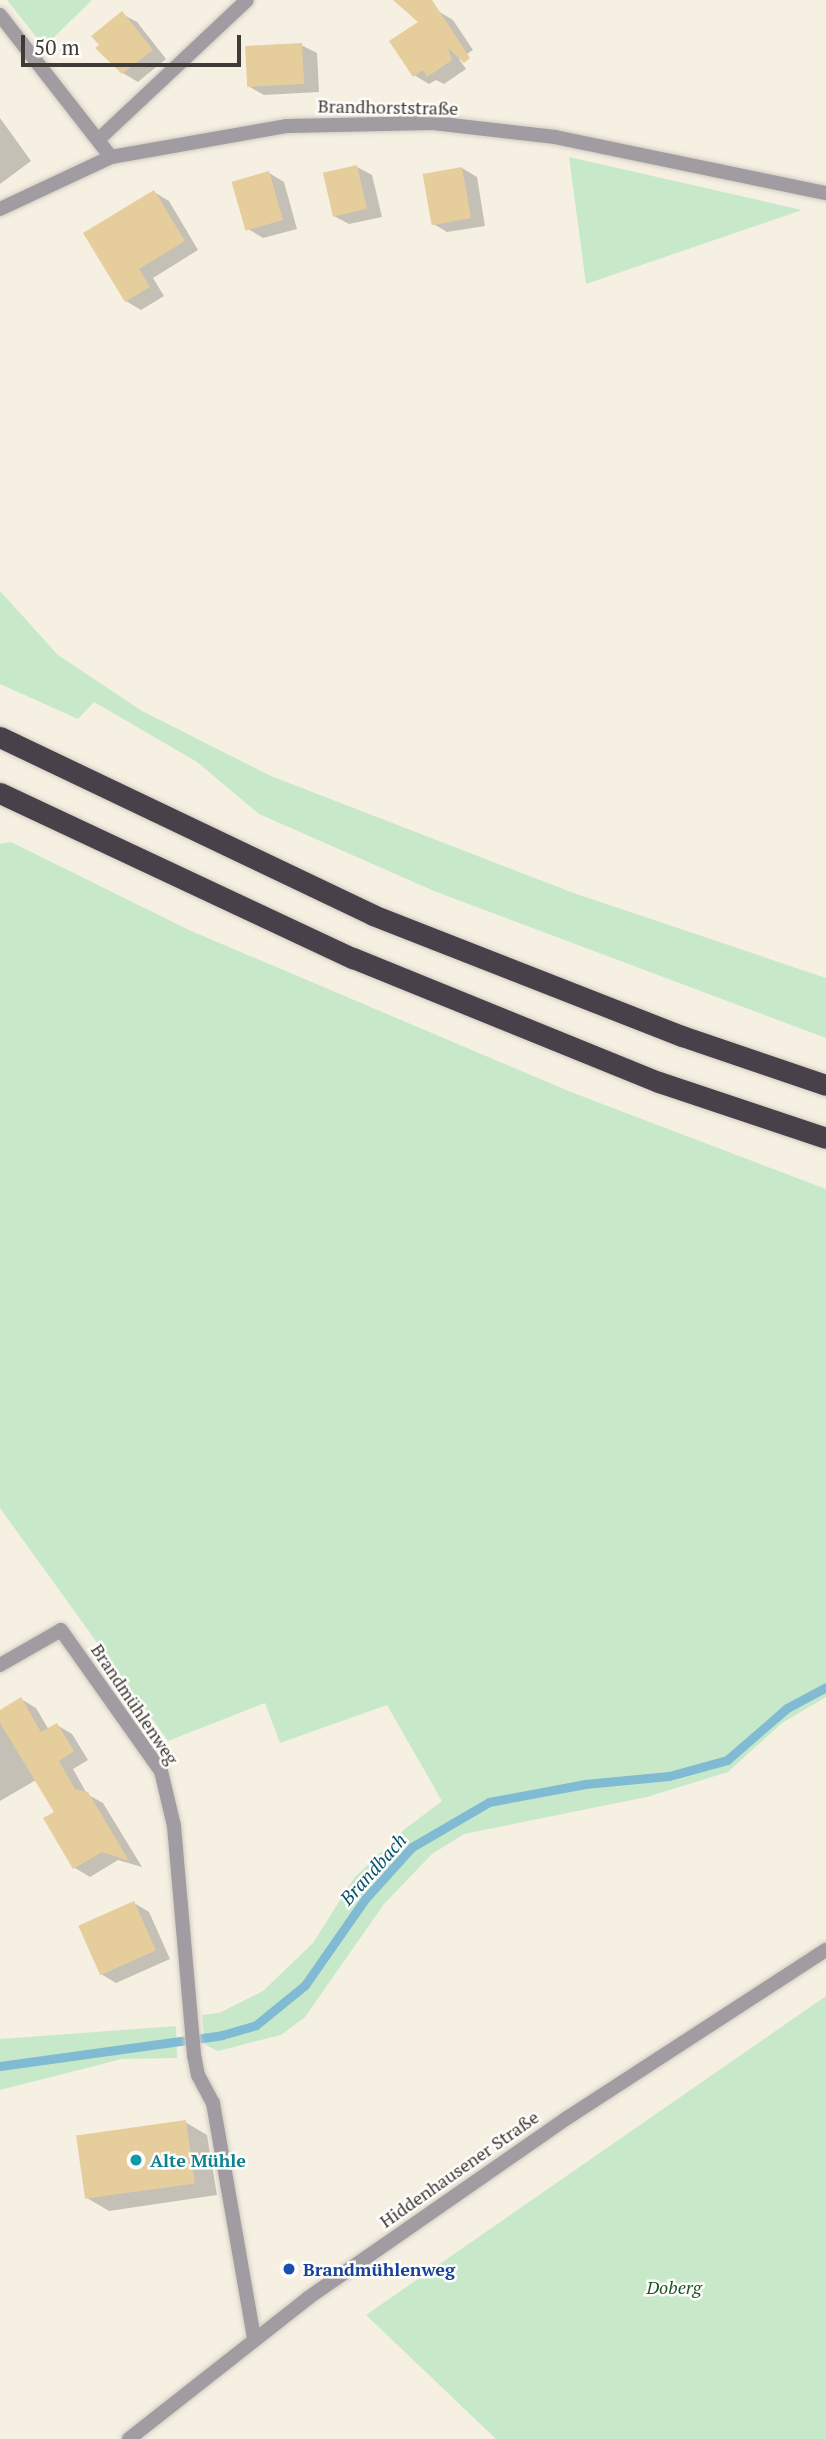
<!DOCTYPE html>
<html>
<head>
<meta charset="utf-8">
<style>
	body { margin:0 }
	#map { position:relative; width:826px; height:2439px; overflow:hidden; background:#f6f0e3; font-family:"PT Serif",serif }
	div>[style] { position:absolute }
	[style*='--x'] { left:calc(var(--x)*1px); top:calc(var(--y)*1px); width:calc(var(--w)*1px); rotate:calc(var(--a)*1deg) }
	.green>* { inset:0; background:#c7e9ca }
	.shadow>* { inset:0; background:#0003 }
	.stream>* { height:9px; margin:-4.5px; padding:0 4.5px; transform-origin:4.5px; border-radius:4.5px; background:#81bbd3 }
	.building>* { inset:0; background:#e5cd9c; transform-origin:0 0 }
	.roads { filter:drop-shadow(0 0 2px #d1ccc1) drop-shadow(0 0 2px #d1ccc1) }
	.minor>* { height:14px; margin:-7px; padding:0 7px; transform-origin:7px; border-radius:7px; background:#a09ca1 }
	.tertiary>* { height:14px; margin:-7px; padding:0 7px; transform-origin:7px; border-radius:7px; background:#a09ca1 }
	.motorway>* { height:21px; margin:-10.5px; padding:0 10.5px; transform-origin:10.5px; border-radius:10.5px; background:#48414a }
	.dots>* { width:19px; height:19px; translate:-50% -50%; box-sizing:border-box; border:4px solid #fffdfb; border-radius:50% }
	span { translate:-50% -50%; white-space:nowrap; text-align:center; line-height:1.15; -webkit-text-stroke:5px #fffdfb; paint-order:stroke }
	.street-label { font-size:18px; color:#3f3c37 }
	.culture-label { font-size:18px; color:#0d838f; font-weight:700 }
	.left { translate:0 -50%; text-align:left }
	.transit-label { font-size:18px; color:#164399; font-weight:700 }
	.park-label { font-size:18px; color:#185525; font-style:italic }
	.water-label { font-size:19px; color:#03556e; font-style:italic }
	.scale { position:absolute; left:21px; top:35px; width:220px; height:32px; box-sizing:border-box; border:4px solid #3f3c37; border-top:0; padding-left:9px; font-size:21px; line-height:24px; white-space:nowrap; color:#3f3c37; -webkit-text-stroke:5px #fffdfb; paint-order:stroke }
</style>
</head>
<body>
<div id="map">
	<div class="green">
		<i style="clip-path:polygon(7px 0,92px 0,44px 47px)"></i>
		<i style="clip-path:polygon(569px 157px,802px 210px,586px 284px)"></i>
		<i style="clip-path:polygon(0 591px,58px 655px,142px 711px,271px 776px,571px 892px,826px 978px,826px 1038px,434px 891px,259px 814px,197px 762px,94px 702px,78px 719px,0 684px)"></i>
		<i style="clip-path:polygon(11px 842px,189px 930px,571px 1092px,826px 1189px,826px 1697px,782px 1723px,728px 1772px,647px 1797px,464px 1834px,432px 1854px,384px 1904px,305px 2017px,281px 2035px,218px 2051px,205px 2045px,202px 2015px,219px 2013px,263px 1991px,313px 1943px,354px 1878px,405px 1829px,442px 1801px,387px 1705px,280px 1743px,265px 1703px,168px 1741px,0 1508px,0 844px)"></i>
		<i style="clip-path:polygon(826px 1996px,826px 2439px,496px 2439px,366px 2315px)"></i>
		<i style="clip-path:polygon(176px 2026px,177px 2058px,122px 2059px,0 2090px,0 2039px)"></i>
	</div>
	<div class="shadow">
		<i style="clip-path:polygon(438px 11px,453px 20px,473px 50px,459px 59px,466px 69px,444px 84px,436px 80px,429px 84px,414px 75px)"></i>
		<i style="clip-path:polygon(122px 14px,137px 22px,166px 59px,138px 82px,123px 73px)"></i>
		<i style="clip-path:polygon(301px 45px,317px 53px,319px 92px,264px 95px,248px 86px)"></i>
		<i style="clip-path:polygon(0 118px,31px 161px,0 184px)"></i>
		<i style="clip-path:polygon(357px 167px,372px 175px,382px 217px,349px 224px,334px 216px)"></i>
		<i style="clip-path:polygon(462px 168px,477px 177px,485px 226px,447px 232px,432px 223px)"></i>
		<i style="clip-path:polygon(269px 173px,284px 182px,297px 229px,263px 238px,248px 229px)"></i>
		<i style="clip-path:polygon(154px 192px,169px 201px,198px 250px,153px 278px,164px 296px,141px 310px,126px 301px)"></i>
		<i style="clip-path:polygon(21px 1699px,36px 1708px,49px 1730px,57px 1725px,72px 1734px,88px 1760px,73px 1769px,87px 1794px,103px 1803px,142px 1867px,118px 1860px,90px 1877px,75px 1868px,56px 1813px,36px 1780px,0 1801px,0 1712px)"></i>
		<i style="clip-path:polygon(134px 1903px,149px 1912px,170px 1959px,116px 1983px,101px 1974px)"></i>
		<i style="clip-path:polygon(185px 2122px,207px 2135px,217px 2195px,109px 2211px,87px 2198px)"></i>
	</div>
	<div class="stream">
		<i style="--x:0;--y:2066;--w:224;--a:-7.9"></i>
		<i style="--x:222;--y:2035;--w:35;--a:-16"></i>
		<i style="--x:256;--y:2025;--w:63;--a:-39.2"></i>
		<i style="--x:305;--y:1985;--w:105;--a:-55.1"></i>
		<i style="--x:365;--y:1899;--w:70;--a:-47.9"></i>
		<i style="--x:412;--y:1847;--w:89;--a:-30.3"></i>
		<i style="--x:489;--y:1802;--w:98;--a:-10.6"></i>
		<i style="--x:585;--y:1784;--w:84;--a:-5.4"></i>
		<i style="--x:669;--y:1776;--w:60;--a:-15.4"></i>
		<i style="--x:727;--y:1760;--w:79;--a:-40.9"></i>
		<i style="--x:787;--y:1708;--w:44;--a:-28.3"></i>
	</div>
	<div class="building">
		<i style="clip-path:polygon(393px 0,432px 0,470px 58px,464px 63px,448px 48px,452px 60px,427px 77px,423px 70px,413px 77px,389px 41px,418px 22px)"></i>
		<i style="clip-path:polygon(122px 11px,153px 50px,122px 74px,95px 48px,99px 45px,91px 36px)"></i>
		<i style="left:302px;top:43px;width:41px;height:57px;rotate:87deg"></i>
		<i style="left:357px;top:165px;width:45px;height:35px;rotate:77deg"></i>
		<i style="left:462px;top:167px;width:52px;height:40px;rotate:80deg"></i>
		<i style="left:269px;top:171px;width:51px;height:39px;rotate:74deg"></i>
		<i style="clip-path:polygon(154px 190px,185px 241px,139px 269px,150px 287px,125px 302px,83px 233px)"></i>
		<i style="clip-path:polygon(21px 1697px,41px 1732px,57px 1723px,74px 1751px,59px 1761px,75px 1789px,88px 1792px,129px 1861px,102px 1852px,73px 1869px,43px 1818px,54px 1812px,0 1723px,0 1710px)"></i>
		<i style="left:134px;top:1901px;width:54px;height:61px;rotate:66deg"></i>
		<i style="left:186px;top:2120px;width:64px;height:111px;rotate:82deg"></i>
	</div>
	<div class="roads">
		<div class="minor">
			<i style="--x:0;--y:15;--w:180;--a:52"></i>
			<i style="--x:98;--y:140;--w:204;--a:-43.2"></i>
			<i style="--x:0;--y:209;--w:123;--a:-25.1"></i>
			<i style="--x:111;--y:157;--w:179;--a:-10"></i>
			<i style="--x:287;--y:126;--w:146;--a:-1.2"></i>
			<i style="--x:433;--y:123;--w:123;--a:6.5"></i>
			<i style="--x:555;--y:137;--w:277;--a:11.7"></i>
			<i style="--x:0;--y:1665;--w:70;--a:-29.8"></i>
			<i style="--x:61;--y:1630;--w:173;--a:54.7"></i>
			<i style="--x:161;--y:1771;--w:57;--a:76.7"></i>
			<i style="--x:174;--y:1826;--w:230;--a:85"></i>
			<i style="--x:194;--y:2055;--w:20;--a:79"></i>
			<i style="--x:198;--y:2075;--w:32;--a:62"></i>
			<i style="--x:213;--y:2103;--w:240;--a:80.1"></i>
		</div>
		<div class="tertiary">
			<i style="--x:129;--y:2439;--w:228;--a:-38.2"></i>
			<i style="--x:308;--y:2298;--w:315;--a:-34.8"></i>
			<i style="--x:567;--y:2118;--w:309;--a:-33"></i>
		</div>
		<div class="motorway">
			<i style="--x:0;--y:737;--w:413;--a:25.5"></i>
			<i style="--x:373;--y:915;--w:332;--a:21.4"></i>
			<i style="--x:682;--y:1036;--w:152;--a:18.8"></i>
			<i style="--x:0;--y:793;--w:390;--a:25.1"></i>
			<i style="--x:353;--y:958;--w:330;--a:22.1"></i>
			<i style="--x:659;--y:1082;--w:176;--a:18.5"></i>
		</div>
	</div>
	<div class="dots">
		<i style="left:136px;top:2160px;background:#0f9aa8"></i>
		<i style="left:289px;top:2269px;background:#1a4fb4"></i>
	</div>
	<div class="street-label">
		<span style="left:388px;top:107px;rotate:1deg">Brandhorststraße</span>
		<span style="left:135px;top:1704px;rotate:56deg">Brandmühlenweg</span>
		<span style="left:459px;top:2169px;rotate:-35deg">Hiddenhausener Straße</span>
	</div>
	<div class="culture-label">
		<span class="left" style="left:150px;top:2160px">Alte Mühle</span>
	</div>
	<div class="transit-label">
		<span class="left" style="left:303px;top:2269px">Brandmühlenweg</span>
	</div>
	<div class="park-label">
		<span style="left:674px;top:2287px">Doberg</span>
	</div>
	<div class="water-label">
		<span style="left:373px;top:1869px;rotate:-48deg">Brandbach</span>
	</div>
	<div class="scale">50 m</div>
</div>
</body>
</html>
